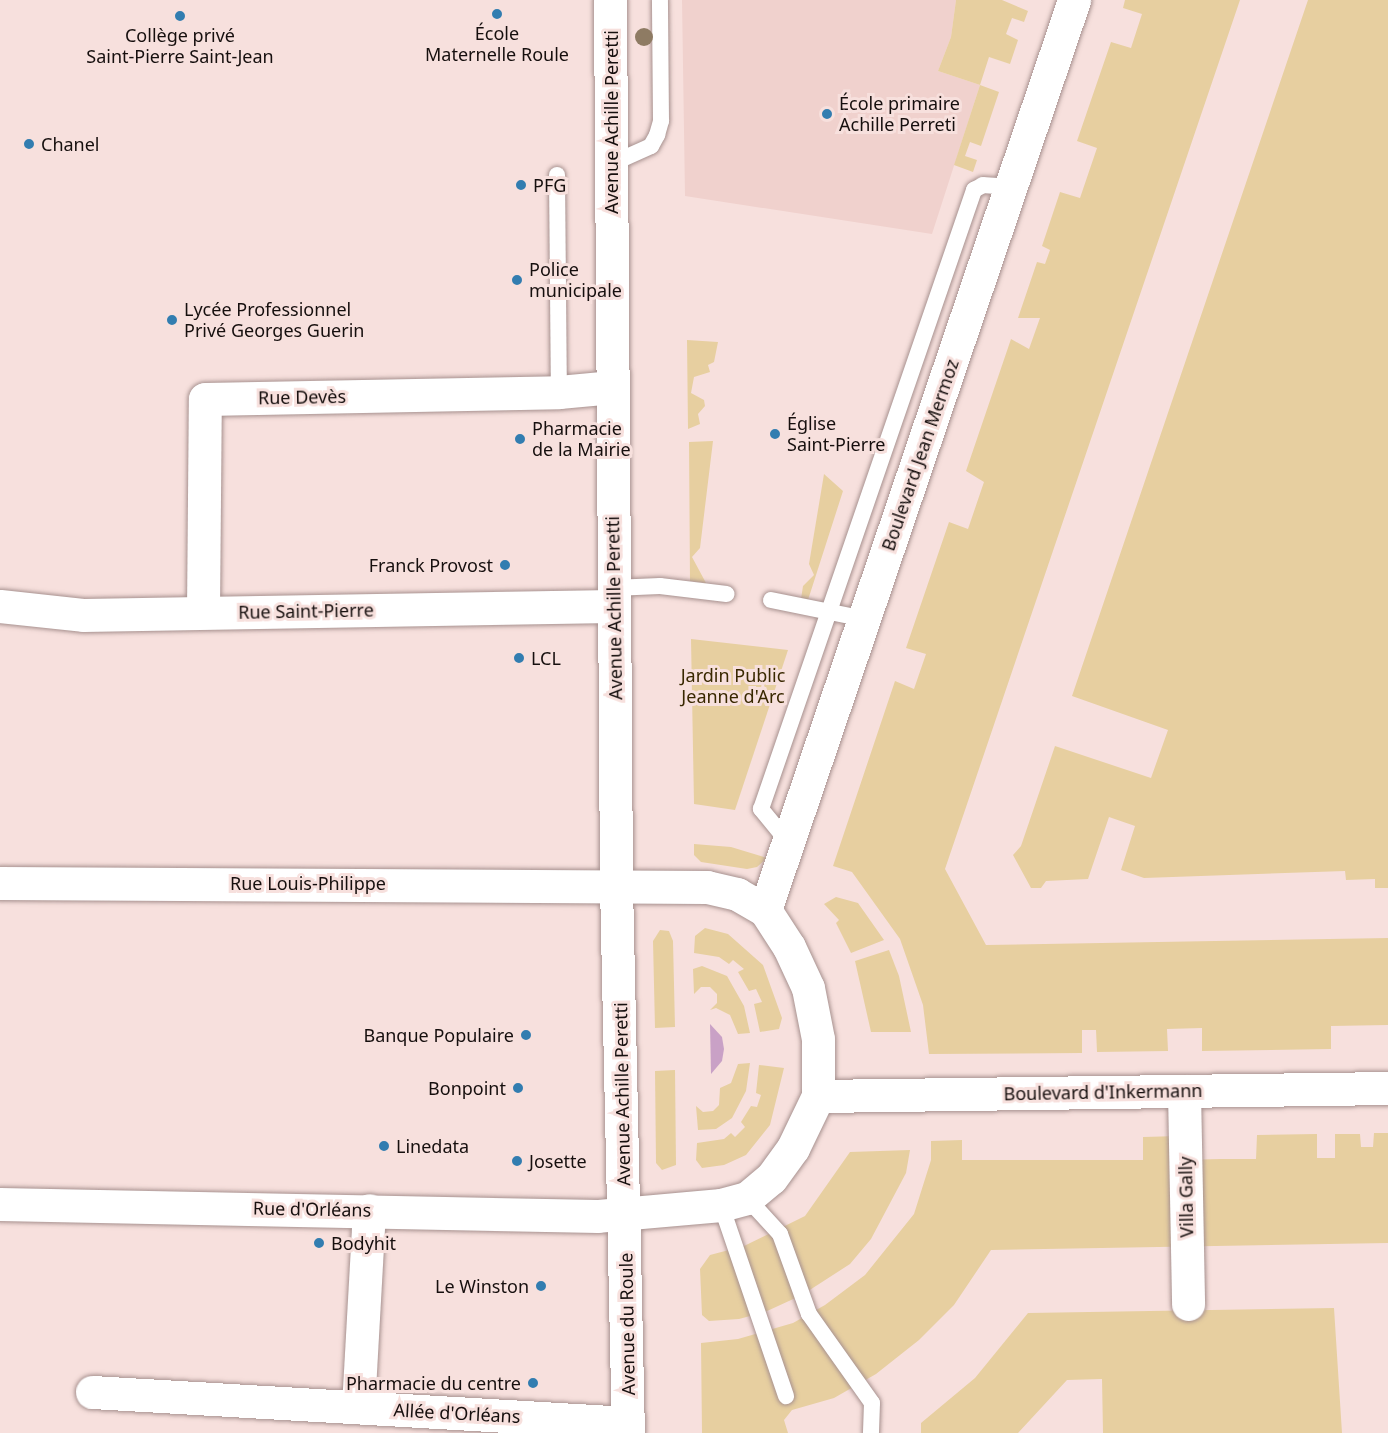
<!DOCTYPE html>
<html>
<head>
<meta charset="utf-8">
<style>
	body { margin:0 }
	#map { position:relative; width:1388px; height:1433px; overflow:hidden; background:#f7e0dd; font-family:"Noto Sans",sans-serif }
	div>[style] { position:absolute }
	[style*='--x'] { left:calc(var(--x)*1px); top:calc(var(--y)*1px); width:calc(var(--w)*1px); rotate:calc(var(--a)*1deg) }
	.built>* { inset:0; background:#f0d1cd }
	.green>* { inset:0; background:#e7cfa0 }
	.water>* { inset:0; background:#c9a1c6 }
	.roads { filter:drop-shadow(0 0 2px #a7918f) drop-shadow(0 0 2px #a7918f) }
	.service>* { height:16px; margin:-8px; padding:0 8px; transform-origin:8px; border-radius:8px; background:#fff }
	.minor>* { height:33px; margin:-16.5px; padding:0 16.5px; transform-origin:16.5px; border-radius:16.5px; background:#fff }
	.trees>* { width:18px; height:18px; margin:-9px; border-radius:50%; background:#8e7b63 }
	.dots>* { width:16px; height:16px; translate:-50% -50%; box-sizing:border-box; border:3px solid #f7e0dd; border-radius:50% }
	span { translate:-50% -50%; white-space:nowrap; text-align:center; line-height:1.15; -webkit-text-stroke:6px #f7e0dd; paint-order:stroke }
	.poi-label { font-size:18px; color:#160f0e }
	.left { translate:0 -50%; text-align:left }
	.right { translate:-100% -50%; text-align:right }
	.street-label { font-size:18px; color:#160f0e }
	.park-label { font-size:18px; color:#392800 }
</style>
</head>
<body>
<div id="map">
	<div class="built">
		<i style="clip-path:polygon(682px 0,956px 0,951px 37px,938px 71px,980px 85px,932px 234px,685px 196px)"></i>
	</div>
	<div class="green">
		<i style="clip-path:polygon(956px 0,1002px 0,1028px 11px,1024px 22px,1012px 18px,1006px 34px,1018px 40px,1010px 64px,989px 57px,980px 85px,999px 92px,981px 146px,970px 142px,965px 156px,977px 160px,973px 172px,954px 165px,980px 85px,938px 71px,951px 37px)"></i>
		<i style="clip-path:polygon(1125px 0,1240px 0,945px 869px,986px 945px,1388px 938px,1388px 1025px,1331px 1026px,1331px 1049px,1202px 1051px,1202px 1028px,1167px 1029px,1168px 1051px,1097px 1052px,1096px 1030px,1082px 1030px,1082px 1053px,929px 1054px,923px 1005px,900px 939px,852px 872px,833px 866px,895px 681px,914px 689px,926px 654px,906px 648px,949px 522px,968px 529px,984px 482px,966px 471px,1011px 339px,1029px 349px,1040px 318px,1018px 318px,1037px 262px,1045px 264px,1050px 250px,1042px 246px,1060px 192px,1080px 198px,1097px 148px,1077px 141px,1111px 42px,1131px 48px,1142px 14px,1123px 8px)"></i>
		<i style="clip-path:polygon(1308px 0,1388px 0,1388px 888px,1375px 888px,1375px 879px,1346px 880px,1345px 871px,1144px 878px,1121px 870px,1135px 826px,1109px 817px,1088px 879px,1046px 881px,1041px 888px,1031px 888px,1013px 855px,1021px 846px,1055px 746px,1151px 778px,1168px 730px,1072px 696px)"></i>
		<i style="clip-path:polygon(687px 340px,718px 342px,714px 362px,708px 365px,710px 372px,694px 377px,691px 393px,704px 400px,705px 406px,698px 414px,700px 424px,688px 429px)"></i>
		<i style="clip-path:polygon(713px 441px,700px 548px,692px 557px,706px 583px,690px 581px,689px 442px)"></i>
		<i style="clip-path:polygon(824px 474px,843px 491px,808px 600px,801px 599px,803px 586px,814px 575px,809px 564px)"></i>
		<i style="clip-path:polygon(691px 639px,788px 650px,735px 810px,694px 804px)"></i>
		<i style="clip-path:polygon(694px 844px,731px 847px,767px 858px,757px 867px,747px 869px,701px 862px,694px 855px)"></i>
		<i style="clip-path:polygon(836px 897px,858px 903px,884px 940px,851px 953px,836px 923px,839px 920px,824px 904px)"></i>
		<i style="clip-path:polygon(705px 928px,728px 934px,763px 965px,782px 1018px,779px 1029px,760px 1032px,754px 1004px,762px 1002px,756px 989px,749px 991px,738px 972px,744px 969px,733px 960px,729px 964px,719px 957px,694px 953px,695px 936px)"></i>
		<i style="clip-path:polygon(660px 930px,669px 931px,673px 941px,675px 1027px,655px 1028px,653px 941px)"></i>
		<i style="clip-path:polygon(889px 950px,899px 976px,911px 1032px,871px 1032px,855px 961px)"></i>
		<i style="clip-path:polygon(702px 966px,727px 976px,744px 1006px,750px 1033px,738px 1034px,730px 1015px,716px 1008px,710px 1010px,717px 1003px,717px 994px,710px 987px,701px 987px,694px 994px,693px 969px)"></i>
		<i style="clip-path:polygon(750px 1063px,746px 1091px,732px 1118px,716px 1129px,698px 1130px,696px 1106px,703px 1112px,713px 1111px,719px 1105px,720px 1088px,731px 1083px,738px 1064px)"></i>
		<i style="clip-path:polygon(759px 1065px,784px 1068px,770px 1125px,746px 1155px,724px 1165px,702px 1168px,696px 1160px,697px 1143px,724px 1139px,731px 1133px,735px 1137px,745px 1127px,741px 1122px,751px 1106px,757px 1107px,761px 1095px,756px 1093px)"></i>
		<i style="clip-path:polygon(675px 1070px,676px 1165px,662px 1170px,656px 1163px,655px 1071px)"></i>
		<i style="clip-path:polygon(1374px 1133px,1388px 1133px,1388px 1243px,991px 1250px,954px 1305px,919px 1340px,876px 1374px,834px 1398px,792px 1410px,784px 1420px,788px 1433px,702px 1433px,701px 1343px,738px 1339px,793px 1323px,825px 1305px,865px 1275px,914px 1214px,931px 1160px,931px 1141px,962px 1140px,962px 1160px,1143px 1160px,1143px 1137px,1179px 1136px,1179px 1160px,1221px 1159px,1256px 1159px,1257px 1135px,1317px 1134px,1317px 1158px,1335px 1158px,1335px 1134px,1360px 1134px,1361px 1147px,1373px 1147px)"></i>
		<i style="clip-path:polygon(910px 1150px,906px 1173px,871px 1239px,850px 1264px,802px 1295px,765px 1312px,739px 1319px,709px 1321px,702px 1315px,700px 1269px,710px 1255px,744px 1246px,805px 1216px,850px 1152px)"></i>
		<i style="clip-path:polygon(1334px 1308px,1342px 1433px,1103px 1433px,1102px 1379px,1067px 1380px,1018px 1433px,921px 1433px,921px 1423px,975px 1378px,1028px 1313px)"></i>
	</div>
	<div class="water">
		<i style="clip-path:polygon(710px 1024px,722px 1037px,724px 1049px,722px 1061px,711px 1074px)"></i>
	</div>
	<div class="roads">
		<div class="service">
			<i style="--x:611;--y:164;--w:44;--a:-24.2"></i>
			<i style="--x:651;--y:146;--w:13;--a:-61"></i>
			<i style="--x:657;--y:135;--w:15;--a:-74"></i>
			<i style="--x:661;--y:121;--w:121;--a:-90.5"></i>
			<i style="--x:557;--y:175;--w:217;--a:89.5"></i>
			<i style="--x:613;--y:588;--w:47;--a:-2.4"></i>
			<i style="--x:660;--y:586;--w:67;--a:6.8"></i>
			<i style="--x:771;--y:600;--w:95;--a:11.5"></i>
			<i style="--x:788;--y:842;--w:43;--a:-129.3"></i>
			<i style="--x:761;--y:809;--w:655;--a:-71.01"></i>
			<i style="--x:974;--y:190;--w:10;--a:-29"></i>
			<i style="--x:983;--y:185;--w:28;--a:4"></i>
			<i style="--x:747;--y:1198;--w:49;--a:47.5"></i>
			<i style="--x:780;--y:1234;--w:85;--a:70.1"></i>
			<i style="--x:809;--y:1314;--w:109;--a:54.7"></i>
			<i style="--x:872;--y:1403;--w:30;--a:92"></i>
			<i style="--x:721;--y:1205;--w:202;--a:71.2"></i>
		</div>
		<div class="minor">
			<i style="--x:610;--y:0;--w:885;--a:89.61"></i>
			<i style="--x:616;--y:885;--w:548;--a:88.75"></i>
			<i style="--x:0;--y:606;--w:83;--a:6.2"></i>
			<i style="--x:83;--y:615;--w:530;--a:-0.97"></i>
			<i style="--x:203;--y:612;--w:213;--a:-89.5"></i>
			<i style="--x:205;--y:399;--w:354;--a:-1.1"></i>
			<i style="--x:559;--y:392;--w:54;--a:-5.3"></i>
			<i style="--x:0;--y:883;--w:707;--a:0.32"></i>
			<i style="--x:707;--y:887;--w:31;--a:13"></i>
			<i style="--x:737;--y:894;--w:32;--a:30"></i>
			<i style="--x:765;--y:910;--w:44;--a:57"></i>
			<i style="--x:789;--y:947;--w:45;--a:65.1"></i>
			<i style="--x:808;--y:988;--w:52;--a:78.9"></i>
			<i style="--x:818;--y:1039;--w:57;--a:90"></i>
			<i style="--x:818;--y:1096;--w:58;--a:115.7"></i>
			<i style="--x:793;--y:1148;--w:37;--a:126"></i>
			<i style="--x:771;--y:1178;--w:31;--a:140"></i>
			<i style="--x:747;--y:1198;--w:27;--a:165"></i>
			<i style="--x:721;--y:1205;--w:123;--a:174.9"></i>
			<i style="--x:598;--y:1216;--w:598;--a:-178.85"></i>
			<i style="--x:765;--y:910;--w:961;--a:-71.24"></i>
			<i style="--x:1184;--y:1091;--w:213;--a:88.9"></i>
			<i style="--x:818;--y:1096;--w:570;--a:-0.8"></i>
			<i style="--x:92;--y:1392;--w:537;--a:3.31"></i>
			<i style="--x:358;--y:1407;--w:197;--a:-86.8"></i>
		</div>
	</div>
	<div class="trees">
		<i style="left:644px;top:37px"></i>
	</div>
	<div class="dots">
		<i style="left:497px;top:14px;background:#327db0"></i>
		<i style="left:180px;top:16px;background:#327db0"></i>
		<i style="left:827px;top:114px;background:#327db0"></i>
		<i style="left:29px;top:144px;background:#327db0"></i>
		<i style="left:521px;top:185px;background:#327db0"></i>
		<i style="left:517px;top:280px;background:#327db0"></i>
		<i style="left:172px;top:320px;background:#327db0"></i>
		<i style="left:775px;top:434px;background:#327db0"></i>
		<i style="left:520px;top:439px;background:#327db0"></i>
		<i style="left:505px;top:565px;background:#327db0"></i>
		<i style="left:519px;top:658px;background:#327db0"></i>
		<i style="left:526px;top:1035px;background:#327db0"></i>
		<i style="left:518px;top:1088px;background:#327db0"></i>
		<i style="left:384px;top:1146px;background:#327db0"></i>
		<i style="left:517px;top:1161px;background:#327db0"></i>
		<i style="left:319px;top:1243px;background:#327db0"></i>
		<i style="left:541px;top:1286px;background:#327db0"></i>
		<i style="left:533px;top:1383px;background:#327db0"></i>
	</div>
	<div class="poi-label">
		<span style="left:497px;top:44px">École<br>Maternelle Roule</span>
		<span style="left:180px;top:46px">Collège privé<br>Saint-Pierre Saint-Jean</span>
		<span class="left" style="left:839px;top:114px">École primaire<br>Achille Perreti</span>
		<span class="left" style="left:41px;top:144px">Chanel</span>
		<span class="left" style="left:533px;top:185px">PFG</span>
		<span class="left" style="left:529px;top:280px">Police<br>municipale</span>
		<span class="left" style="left:184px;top:320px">Lycée Professionnel<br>Privé Georges Guerin</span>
		<span class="left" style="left:787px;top:434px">Église<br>Saint-Pierre</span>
		<span class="left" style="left:532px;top:439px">Pharmacie<br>de la Mairie</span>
		<span class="right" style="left:493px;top:565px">Franck Provost</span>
		<span class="left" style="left:531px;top:658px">LCL</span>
		<span class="right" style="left:514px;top:1035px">Banque Populaire</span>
		<span class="right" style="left:506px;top:1088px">Bonpoint</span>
		<span class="left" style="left:396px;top:1146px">Linedata</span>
		<span class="left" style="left:529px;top:1161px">Josette</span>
		<span class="left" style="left:331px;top:1243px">Bodyhit</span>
		<span class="right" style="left:529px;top:1286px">Le Winston</span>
		<span class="right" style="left:521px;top:1383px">Pharmacie du centre</span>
	</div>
	<div class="street-label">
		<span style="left:611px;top:122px;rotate:-90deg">Avenue Achille Peretti</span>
		<span style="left:302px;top:397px;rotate:-1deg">Rue Devès</span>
		<span style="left:920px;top:455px;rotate:-71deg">Boulevard Jean Mermoz</span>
		<span style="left:614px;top:608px;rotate:-91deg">Avenue Achille Peretti</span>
		<span style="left:306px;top:611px;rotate:-1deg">Rue Saint-Pierre</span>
		<span style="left:308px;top:883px">Rue Louis-Philippe</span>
		<span style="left:1103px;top:1092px;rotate:-1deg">Boulevard d'Inkermann</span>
		<span style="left:622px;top:1094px;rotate:-91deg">Avenue Achille Peretti</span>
		<span style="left:1186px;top:1197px;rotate:-91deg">Villa Gally</span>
		<span style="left:312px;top:1209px;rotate:1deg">Rue d'Orléans</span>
		<span style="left:627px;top:1324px;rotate:-91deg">Avenue du Roule</span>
		<span style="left:457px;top:1413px;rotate:3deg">Allée d'Orléans</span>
	</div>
	<div class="park-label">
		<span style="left:733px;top:686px">Jardin Public<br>Jeanne d'Arc</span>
	</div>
</div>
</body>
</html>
